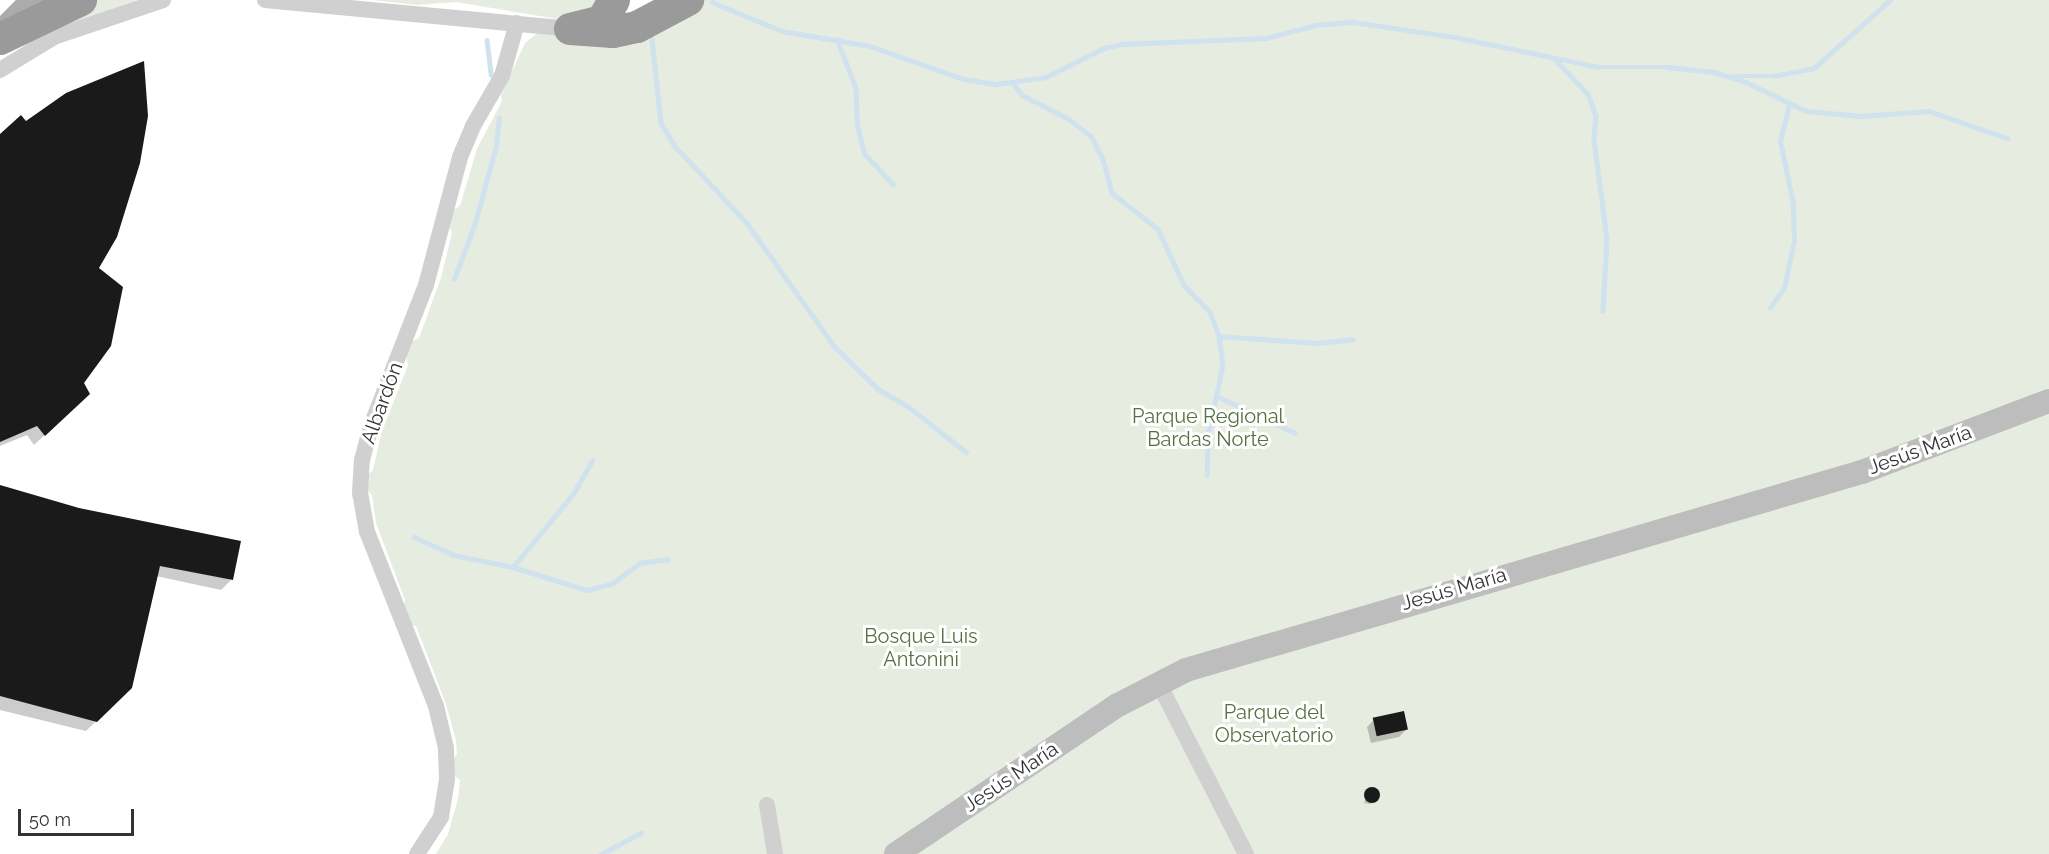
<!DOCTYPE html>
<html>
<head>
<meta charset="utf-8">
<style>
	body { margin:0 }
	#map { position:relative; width:2049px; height:854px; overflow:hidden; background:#fff; font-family:Raleway,sans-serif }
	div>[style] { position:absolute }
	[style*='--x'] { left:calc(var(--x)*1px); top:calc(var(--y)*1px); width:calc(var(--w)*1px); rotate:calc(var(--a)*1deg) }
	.green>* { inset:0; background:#e6ecdf }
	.shadow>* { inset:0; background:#0003 }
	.stream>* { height:4.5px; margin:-2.25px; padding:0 2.25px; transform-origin:2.25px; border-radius:2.25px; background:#cfe2ee }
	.building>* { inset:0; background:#1a1a1a; transform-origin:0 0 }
	.round { border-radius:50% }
	.minor>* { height:16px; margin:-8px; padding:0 8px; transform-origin:8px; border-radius:8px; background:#d0d0d0 }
	.secondary>* { height:24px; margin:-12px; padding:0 12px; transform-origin:12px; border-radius:12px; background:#bdbdbd }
	.primary>* { height:27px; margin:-13.5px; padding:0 13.5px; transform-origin:13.5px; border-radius:13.5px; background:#ababab }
	.motorway>* { height:32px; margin:-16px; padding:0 16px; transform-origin:16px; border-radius:16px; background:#9a9a9a }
	span { translate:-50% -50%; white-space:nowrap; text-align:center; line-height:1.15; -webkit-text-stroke:6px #fff; paint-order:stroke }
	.street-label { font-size:20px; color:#333 }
	.park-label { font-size:20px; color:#56703f }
	.scale { position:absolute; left:18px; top:809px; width:116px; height:27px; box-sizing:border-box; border:3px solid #333; border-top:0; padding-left:8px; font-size:18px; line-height:21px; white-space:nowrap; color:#333; -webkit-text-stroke:4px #fff; paint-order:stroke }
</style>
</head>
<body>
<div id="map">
	<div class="green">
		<i style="clip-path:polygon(93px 0,137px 0,37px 37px,0 57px)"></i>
		<i style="clip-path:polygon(374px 0,601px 0,601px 4px,564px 20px,456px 2px,416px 5px)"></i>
		<i style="clip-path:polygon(694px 0,2049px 0,2049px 854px,436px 854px,448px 834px,458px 799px,460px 780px,454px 775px,453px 760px,457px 754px,456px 740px,446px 704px,416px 626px,408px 624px,403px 610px,405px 600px,376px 523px,372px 495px,367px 490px,368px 475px,373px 470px,381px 434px,408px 365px,406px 356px,411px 342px,419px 338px,441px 278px,452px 233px,449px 225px,452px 211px,460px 206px,477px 149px,502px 101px,501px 95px,525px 43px,536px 34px)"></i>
	</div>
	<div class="shadow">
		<i style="clip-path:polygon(0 136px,97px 268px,78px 404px,34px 445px,27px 435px,0 446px)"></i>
		<i style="clip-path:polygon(0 487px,231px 580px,221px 590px,156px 576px,131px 687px,86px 731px,0 710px)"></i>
		<i style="clip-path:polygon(1374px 720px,1406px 730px,1399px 737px,1371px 743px,1367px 727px)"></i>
		<i style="clip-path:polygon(1368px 790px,1377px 792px,1371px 804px,1364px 803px)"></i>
	</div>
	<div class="stream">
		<i style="--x:712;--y:2;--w:76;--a:22.5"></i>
		<i style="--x:782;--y:31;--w:89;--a:9.7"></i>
		<i style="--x:870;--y:46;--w:99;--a:19.5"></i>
		<i style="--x:963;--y:79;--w:33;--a:9"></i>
		<i style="--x:996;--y:84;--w:50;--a:-8"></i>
		<i style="--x:1046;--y:77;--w:65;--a:-26.6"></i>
		<i style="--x:1104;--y:48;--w:18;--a:-13"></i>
		<i style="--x:1122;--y:44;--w:144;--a:-2.4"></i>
		<i style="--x:1266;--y:38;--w:52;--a:-14.6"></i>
		<i style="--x:1316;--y:25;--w:37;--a:-5"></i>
		<i style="--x:1353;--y:22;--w:103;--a:8.4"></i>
		<i style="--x:1455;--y:37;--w:147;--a:11.8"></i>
		<i style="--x:1599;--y:67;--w:68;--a:0"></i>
		<i style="--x:1667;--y:67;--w:47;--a:6.1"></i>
		<i style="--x:1714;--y:72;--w:34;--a:17"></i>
		<i style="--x:1746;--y:82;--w:67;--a:25.8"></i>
		<i style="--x:1806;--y:111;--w:55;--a:5.2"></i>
		<i style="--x:1861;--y:116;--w:68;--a:-4.2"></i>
		<i style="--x:1929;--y:111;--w:83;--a:19.1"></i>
		<i style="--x:652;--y:39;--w:84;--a:83.9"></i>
		<i style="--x:661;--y:123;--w:26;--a:59"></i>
		<i style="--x:674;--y:145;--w:107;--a:46.9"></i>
		<i style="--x:747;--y:223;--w:151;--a:54.7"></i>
		<i style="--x:834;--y:346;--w:62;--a:44.3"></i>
		<i style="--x:878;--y:389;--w:36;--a:30"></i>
		<i style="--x:909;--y:407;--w:73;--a:38.3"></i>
		<i style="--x:837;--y:39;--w:53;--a:68.8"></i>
		<i style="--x:856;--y:88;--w:35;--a:88"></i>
		<i style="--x:857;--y:123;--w:32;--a:76"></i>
		<i style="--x:865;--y:154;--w:41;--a:47"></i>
		<i style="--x:487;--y:40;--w:35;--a:83"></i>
		<i style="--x:1556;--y:60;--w:47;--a:46.7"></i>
		<i style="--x:1588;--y:94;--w:23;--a:70"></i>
		<i style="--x:1596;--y:116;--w:24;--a:95"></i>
		<i style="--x:1594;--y:140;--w:100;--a:82.5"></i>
		<i style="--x:1607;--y:239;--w:72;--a:93.2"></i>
		<i style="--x:1734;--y:76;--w:40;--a:0"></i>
		<i style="--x:1774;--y:76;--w:41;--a:-11.3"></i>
		<i style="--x:1814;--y:68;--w:102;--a:-41.8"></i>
		<i style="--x:1014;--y:84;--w:14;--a:54"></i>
		<i style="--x:1022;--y:95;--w:53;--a:27.1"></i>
		<i style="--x:1069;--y:119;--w:28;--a:38"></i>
		<i style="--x:1091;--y:136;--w:26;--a:62"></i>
		<i style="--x:1103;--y:159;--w:35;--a:75"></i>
		<i style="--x:1112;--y:193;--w:58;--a:38"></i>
		<i style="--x:1158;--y:229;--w:62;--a:65.1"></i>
		<i style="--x:1184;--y:285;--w:37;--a:46"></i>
		<i style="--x:1210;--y:312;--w:26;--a:69"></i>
		<i style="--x:1219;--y:336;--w:29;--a:82"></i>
		<i style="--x:1223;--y:365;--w:73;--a:101.9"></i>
		<i style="--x:1208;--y:436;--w:39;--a:91"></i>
		<i style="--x:454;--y:279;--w:57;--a:-69.3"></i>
		<i style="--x:474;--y:226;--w:83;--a:-74.6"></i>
		<i style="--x:496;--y:146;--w:28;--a:-84"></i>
		<i style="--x:1770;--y:308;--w:24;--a:-55"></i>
		<i style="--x:1784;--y:288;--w:48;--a:-78"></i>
		<i style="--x:1794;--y:241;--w:37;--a:-92"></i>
		<i style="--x:1793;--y:204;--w:64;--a:-101.7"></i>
		<i style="--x:1780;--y:141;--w:37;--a:-76"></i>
		<i style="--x:1219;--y:336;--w:98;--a:4.1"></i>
		<i style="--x:1317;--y:343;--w:36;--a:-6"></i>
		<i style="--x:1219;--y:397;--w:84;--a:25.3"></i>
		<i style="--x:414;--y:537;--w:44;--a:24.2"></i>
		<i style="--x:454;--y:555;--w:60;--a:11.5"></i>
		<i style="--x:513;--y:567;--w:77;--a:17.3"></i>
		<i style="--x:587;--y:590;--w:25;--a:-14"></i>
		<i style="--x:611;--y:584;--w:36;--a:-36"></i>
		<i style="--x:640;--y:563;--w:28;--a:-8"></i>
		<i style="--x:513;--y:567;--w:94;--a:-50.6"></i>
		<i style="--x:573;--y:494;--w:38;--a:-60"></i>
		<i style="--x:601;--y:854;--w:45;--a:-27.7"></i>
	</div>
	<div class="building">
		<i style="clip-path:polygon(144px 61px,148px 116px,140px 163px,117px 237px,99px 268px,123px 287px,111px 346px,84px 383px,90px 394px,45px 436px,37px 426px,0 442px,0 134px,21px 115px,26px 121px,66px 93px)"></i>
		<i style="clip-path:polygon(0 485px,79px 508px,241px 541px,233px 580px,160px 566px,132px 688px,97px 722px,0 696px)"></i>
		<i style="left:1404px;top:711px;width:19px;height:32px;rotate:78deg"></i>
		<i class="round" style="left:1364px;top:787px;width:16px;height:16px"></i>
	</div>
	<div class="minor">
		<i style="--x:265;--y:0;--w:306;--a:5.4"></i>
		<i style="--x:0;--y:70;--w:63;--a:-31.4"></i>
		<i style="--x:54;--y:37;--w:115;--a:-18.7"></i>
		<i style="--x:1158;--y:682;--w:193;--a:62.9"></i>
		<i style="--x:767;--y:805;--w:50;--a:80.7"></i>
		<i style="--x:417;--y:854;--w:44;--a:-57"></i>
		<i style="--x:441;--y:817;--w:38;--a:-81"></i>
		<i style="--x:447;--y:779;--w:31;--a:-92"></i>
		<i style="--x:446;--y:748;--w:43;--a:-103.4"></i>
		<i style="--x:436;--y:706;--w:187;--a:-111.6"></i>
		<i style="--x:367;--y:532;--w:39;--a:-100"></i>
		<i style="--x:360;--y:494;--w:34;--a:-87"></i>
		<i style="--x:362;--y:460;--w:35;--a:-75"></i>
		<i style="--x:371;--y:426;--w:151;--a:-68.7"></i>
		<i style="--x:426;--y:285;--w:132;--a:-75.1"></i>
		<i style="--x:460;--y:157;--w:34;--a:-67"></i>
		<i style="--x:473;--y:126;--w:58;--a:-59.9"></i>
		<i style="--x:502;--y:76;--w:55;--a:-74.2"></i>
	</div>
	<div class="secondary">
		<i style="--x:896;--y:854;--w:267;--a:-33.9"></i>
		<i style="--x:1118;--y:705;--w:76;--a:-27.2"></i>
		<i style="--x:1186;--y:670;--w:704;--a:-16.33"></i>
		<i style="--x:1862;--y:472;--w:200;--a:-20.8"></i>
	</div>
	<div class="primary">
		<i style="--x:0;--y:34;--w:48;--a:-45"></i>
	</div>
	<div class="motorway">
		<i style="--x:574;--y:28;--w:29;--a:-14"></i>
		<i style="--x:602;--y:21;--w:24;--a:-60"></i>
		<i style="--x:570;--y:29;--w:43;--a:4"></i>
		<i style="--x:613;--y:32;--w:25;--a:-12"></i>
		<i style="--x:637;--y:27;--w:58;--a:-27.9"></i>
		<i style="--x:0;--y:39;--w:90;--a:-25.7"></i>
	</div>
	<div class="street-label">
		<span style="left:382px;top:403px;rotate:-70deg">Albardón</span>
		<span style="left:1920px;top:450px;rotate:-20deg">Jesús María</span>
		<span style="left:1454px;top:589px;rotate:-16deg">Jesús María</span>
		<span style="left:1011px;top:777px;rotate:-34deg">Jesús María</span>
	</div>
	<div class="park-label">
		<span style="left:1208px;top:428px">Parque Regional<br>Bardas Norte</span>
		<span style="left:921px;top:648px">Bosque Luis<br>Antonini</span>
		<span style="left:1274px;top:724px">Parque del<br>Observatorio</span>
	</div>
	<div class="scale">50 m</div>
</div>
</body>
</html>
